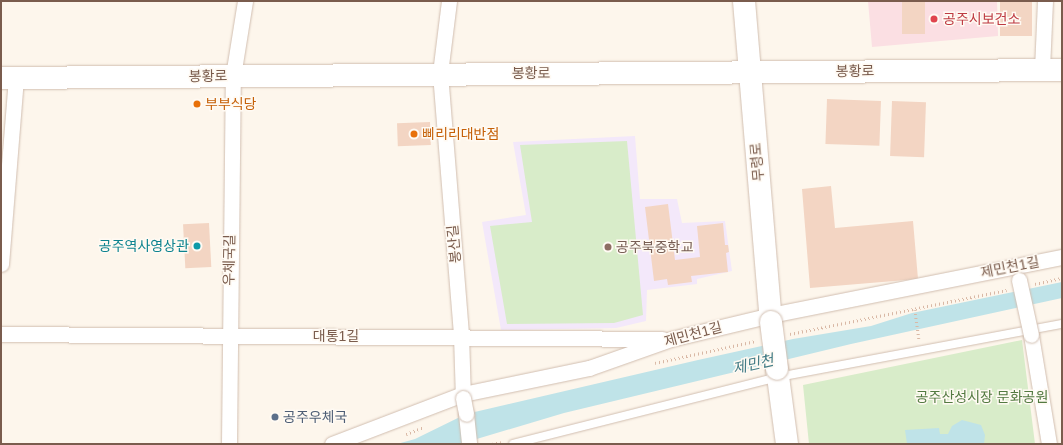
<!DOCTYPE html>
<html>
<head>
<meta charset="utf-8">
<style>
	body { margin:0 }
	#map { position:relative; width:1063px; height:445px; overflow:hidden; background:#fdf6ec; font-family:Arial,"Noto Sans KR",sans-serif }
	div>[style] { position:absolute }
	[style*='--x'] { left:calc(var(--x)*1px); top:calc(var(--y)*1px); width:calc(var(--w)*1px); rotate:calc(var(--a)*1deg) }
	.education>* { inset:0; background:#f3e8fa }
	.medical>* { inset:0; background:#fbdfe3 }
	.green>* { inset:0; background:#d8ecc9 }
	.water>* { inset:0; background:#bfe3e8 }
	.building>* { inset:0; background:#f3d5c3; transform-origin:0 0 }
	.path>* { height:2.5px; margin-top:-1.25px; transform-origin:0; background:repeating-linear-gradient(90deg,#d9b8a5 0 1px,transparent 0 4px) }
	.roads { filter:drop-shadow(0 0 1px #d1beb0) drop-shadow(0 0 1px #d1beb0) }
	.lane>* { height:8px; margin:-4px; padding:0 4px; transform-origin:4px; border-radius:4px; background:#fff }
	.street>* { height:15px; margin:-7.5px; padding:0 7.5px; transform-origin:7.5px; border-radius:7.5px; background:#fff }
	.secondary>* { height:22px; margin:-11px; padding:0 11px; transform-origin:11px; border-radius:11px; background:#fff }
	.bridges { filter:drop-shadow(0 0 1px #d1beb0) drop-shadow(0 0 1px #d1beb0) }
	.street-bridge>* { height:15px; margin:-7.5px; padding:0 7.5px; transform-origin:7.5px; border-radius:7.5px; background:#fff }
	.secondary-bridge>* { height:22px; margin:-11px; padding:0 11px; transform-origin:11px; border-radius:11px; background:#fff }
	.dots>* { width:11px; height:11px; translate:-50% -50%; box-sizing:border-box; border:2px solid #fffaf3; border-radius:50% }
	span { translate:-50% -50%; white-space:nowrap; text-align:center; line-height:1.15; -webkit-text-stroke:3px #fffaf3; paint-order:stroke }
	.health-label { font-size:14px; color:#be3a42 }
	.left { translate:0 -50%; text-align:left }
	.street-label { font-size:14px; color:#7a5c4d }
	.food-label { font-size:14px; color:#c56008 }
	.culture-label { font-size:14px; color:#0d838f }
	.right { translate:-100% -50%; text-align:right }
	.education-label { font-size:14px; color:#785e54 }
	.park-label { font-size:14px; color:#537a41 }
	.service-label { font-size:14px; color:#4e5e75 }
	.water-label { font-size:15px; color:#437c86; font-style:italic }
	.frame { position:absolute; inset:0; border:2px solid #7a5c4d; pointer-events:none }
</style>
</head>
<body>
<div id="map">
	<div class="education">
		<i style="clip-path:polygon(635px 136px,640px 199px,677px 199px,682px 223px,725px 221px,732px 271px,697px 279px,697px 284px,647px 290px,646px 321px,616px 328px,501px 330px,482px 222px,526px 215px,513px 142px)"></i>
	</div>
	<div class="medical">
		<i style="clip-path:polygon(868px 1px,997px 1px,998px 36px,872px 47px)"></i>
	</div>
	<div class="green">
		<i style="clip-path:polygon(627px 141px,643px 315px,614px 323px,507px 324px,490px 226px,532px 222px,520px 145px)"></i>
		<i style="clip-path:polygon(1022px 340px,1035px 444px,809px 444px,803px 385px)"></i>
	</div>
	<div class="water">
		<i style="clip-path:polygon(1062px 282px,1062px 298px,851px 344px,564px 413px,460px 444px,397px 444px,415px 439px,466px 414px,698px 360px,793px 339px,871px 326px,912px 313px)"></i>
		<i style="clip-path:polygon(962px 420px,981px 425px,985px 435px,984px 444px,907px 444px,905px 430px,939px 428px,940px 434px,948px 434px,952px 426px)"></i>
	</div>
	<div class="building">
		<i style="left:902px;top:1px;width:23px;height:33px"></i>
		<i style="left:1000px;top:1px;width:32px;height:35px"></i>
		<i style="left:827px;top:99px;width:54px;height:45px;rotate:2deg"></i>
		<i style="left:892px;top:101px;width:34px;height:55px;rotate:2deg"></i>
		<i style="left:430px;top:122px;width:23px;height:33px;rotate:88deg"></i>
		<i style="clip-path:polygon(831px 186px,835px 228px,913px 221px,918px 279px,810px 288px,802px 189px)"></i>
		<i style="clip-path:polygon(668px 204px,675px 260px,700px 257px,697px 226px,723px 223px,725px 245px,728px 245px,729px 252px,726px 253px,728px 272px,691px 276px,692px 282px,668px 285px,667px 279px,654px 281px,645px 207px)"></i>
		<i style="left:209px;top:223px;width:44px;height:26px;rotate:87deg"></i>
	</div>
	<div class="path">
		<i style="--x:1035;--y:284;--w:28;--a:-13"></i>
		<i style="--x:915;--y:310;--w:29;--a:82"></i>
		<i style="--x:790;--y:334;--w:221;--a:-11.5"></i>
		<i style="--x:655;--y:363;--w:103;--a:-12.3"></i>
		<i style="--x:406;--y:434;--w:19;--a:-21"></i>
		<i style="--x:492;--y:444;--w:9;--a:-13"></i>
	</div>
	<div class="roads">
		<div class="lane">
			<i style="--x:513;--y:444;--w:273;--a:-14.2"></i>
			<i style="--x:778;--y:377;--w:289;--a:-10.6"></i>
		</div>
		<div class="street">
			<i style="--x:449;--y:1;--w:73;--a:97.1"></i>
			<i style="--x:440;--y:73;--w:263;--a:85.4"></i>
			<i style="--x:461;--y:335;--w:63;--a:88.2"></i>
			<i style="--x:1042;--y:69;--w:68;--a:-87.5"></i>
			<i style="--x:1;--y:264;--w:187;--a:-85.4"></i>
			<i style="--x:1;--y:334;--w:661;--a:0.43"></i>
			<i style="--x:1031;--y:335;--w:110;--a:80.6"></i>
			<i style="--x:466;--y:414;--w:30;--a:84"></i>
			<i style="--x:229;--y:444;--w:368;--a:-89.4"></i>
			<i style="--x:233;--y:76;--w:76;--a:-80.9"></i>
			<i style="--x:332;--y:444;--w:140;--a:-20.9"></i>
			<i style="--x:463;--y:394;--w:129;--a:-11.7"></i>
			<i style="--x:589;--y:368;--w:87;--a:-19.5"></i>
			<i style="--x:671;--y:339;--w:103;--a:-13.5"></i>
			<i style="--x:771;--y:315;--w:297;--a:-11.3"></i>
		</div>
		<div class="secondary">
			<i style="--x:744;--y:1;--w:322;--a:85.2"></i>
			<i style="--x:1;--y:78;--w:1061;--a:-0.43"></i>
			<i style="--x:777;--y:369;--w:76;--a:82.4"></i>
		</div>
	</div>
	<div class="bridges">
		<div class="street-bridge">
			<i style="--x:1019;--y:280;--w:56;--a:77.7"></i>
			<i style="--x:463;--y:398;--w:16;--a:79"></i>
		</div>
		<div class="secondary-bridge">
			<i style="--x:771;--y:322;--w:47;--a:82.7"></i>
		</div>
	</div>
	<div class="dots">
		<i style="left:934px;top:19px;background:#e0444e"></i>
		<i style="left:197px;top:104px;background:#e8710a"></i>
		<i style="left:414px;top:134px;background:#e8710a"></i>
		<i style="left:197px;top:246px;background:#0f9aa8"></i>
		<i style="left:608px;top:247px;background:#8d6e63"></i>
		<i style="left:275px;top:417px;background:#5c6f8a"></i>
	</div>
	<div class="health-label">
		<span class="left" style="left:943px;top:19px">공주시보건소</span>
	</div>
	<div class="street-label">
		<span style="left:855px;top:71px;rotate:-1deg">봉황로</span>
		<span style="left:531px;top:73px">봉황로</span>
		<span style="left:208px;top:76px;rotate:-1deg">봉황로</span>
		<span style="left:757px;top:162px;rotate:-95deg">무령로</span>
		<span style="left:454px;top:244px;rotate:-95deg">봉산길</span>
		<span style="left:229px;top:260px;rotate:-89deg">우체국길</span>
		<span style="left:1010px;top:267px;rotate:-11deg">제민천1길</span>
		<span style="left:693px;top:334px;rotate:-15deg">제민천1길</span>
		<span style="left:336px;top:336px">대통1길</span>
	</div>
	<div class="food-label">
		<span class="left" style="left:205px;top:104px">부부식당</span>
		<span class="left" style="left:422px;top:134px">삐리리대반점</span>
	</div>
	<div class="culture-label">
		<span class="right" style="left:189px;top:246px">공주역사영상관</span>
	</div>
	<div class="education-label">
		<span class="left" style="left:616px;top:247px">공주북중학교</span>
	</div>
	<div class="park-label">
		<span style="left:982px;top:397px">공주산성시장 문화공원</span>
	</div>
	<div class="service-label">
		<span class="left" style="left:283px;top:417px">공주우체국</span>
	</div>
	<div class="water-label">
		<span style="left:753px;top:364px;rotate:-13deg">제민천</span>
	</div>
	<div class="frame"></div>
</div>
</body>
</html>
